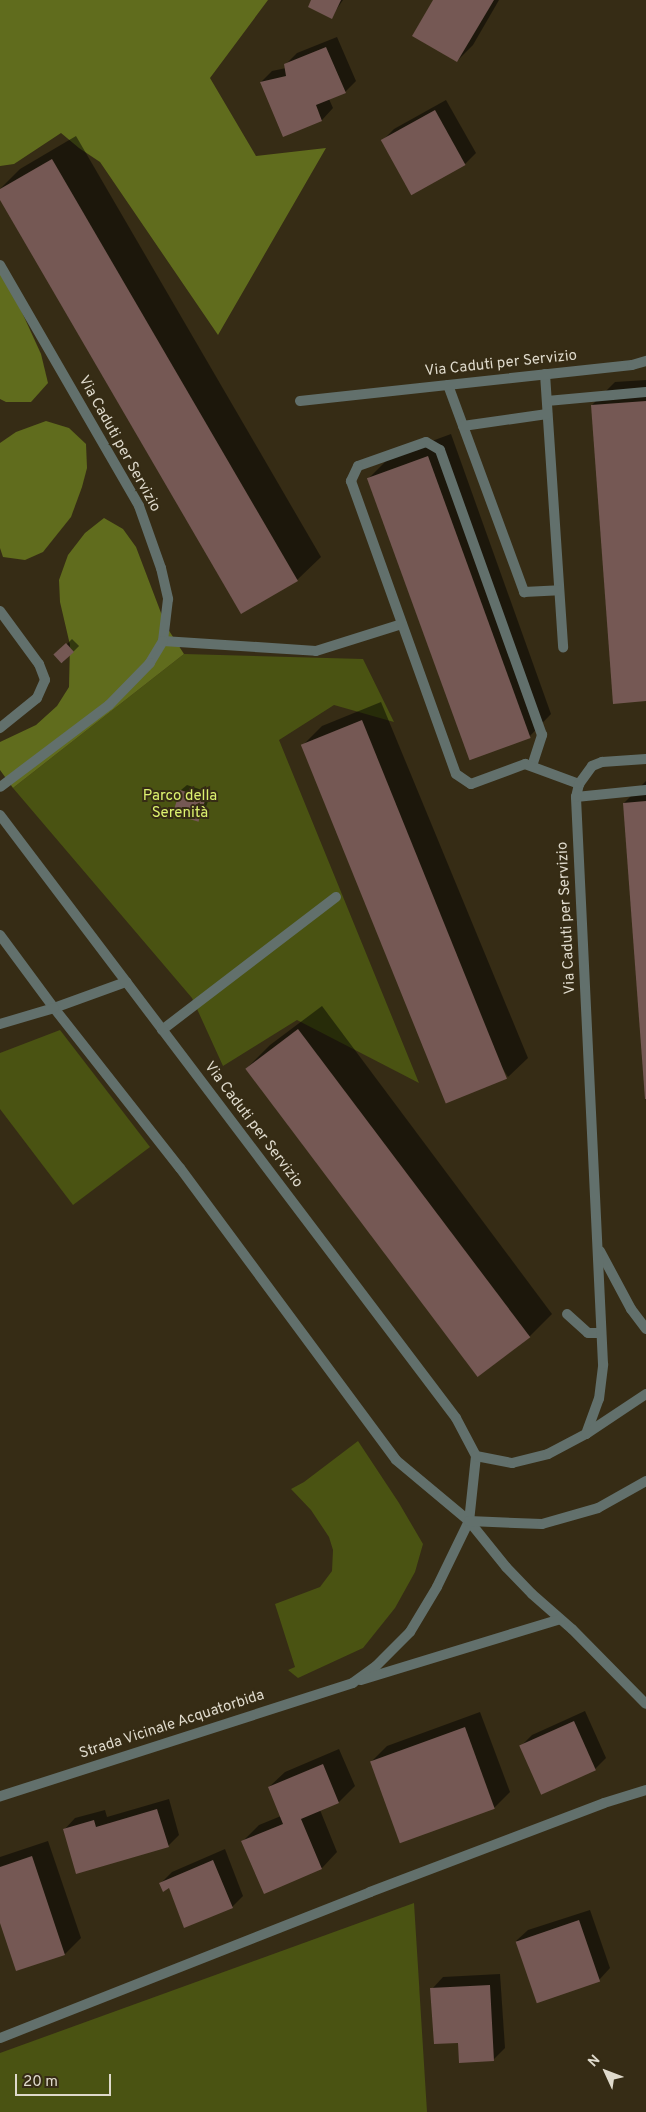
<!DOCTYPE html>
<html>
<head>
<meta charset="utf-8">
<style>
	body { margin:0 }
	#map { position:relative; width:646px; height:2112px; overflow:hidden; background:#362c15; font-family:Overpass,sans-serif }
	div>[style] { position:absolute }
	[style*='--x'] { left:calc(var(--x)*1px); top:calc(var(--y)*1px); width:calc(var(--w)*1px); rotate:calc(var(--a)*1deg) }
	.green>* { inset:0; background:#4a5312 }
	.forest>* { inset:0; background:#606c1d }
	.shadow>* { inset:0; background:#0007; transform-origin:0 0 }
	.building>* { inset:0; background:#755854; transform-origin:0 0 }
	.lane>* { height:10px; margin:-5px; padding:0 5px; transform-origin:5px; border-radius:5px; background:#62706c }
	.street>* { height:10px; margin:-5px; padding:0 5px; transform-origin:5px; border-radius:5px; background:#62706c }
	span { translate:-50% -50%; white-space:nowrap; text-align:center; line-height:1.15; -webkit-text-stroke:4px #362c15; paint-order:stroke }
	.street-label { font-size:15px; color:#dfdacc }
	.park-label { font-size:15px; color:#ddf26f }
	.north { position:absolute; left:581px; top:2047px; width:50px; height:50px; -webkit-text-stroke:4px #362c15; paint-order:stroke; rotate:313deg; font-size:14px; font-weight:700; line-height:20px; text-align:center; color:#dfdacc }
	.north::after { content:''; display:block; margin:auto; width:18px; height:22px; background:#dfdacc; clip-path:polygon(50% 0,100% 100%,50% 72%,0 100%) }
	.scale { position:absolute; left:15px; top:2074px; width:96px; height:22px; box-sizing:border-box; border:2px solid #dfdacc; border-top:0; padding-left:6px; font-size:15px; line-height:18px; white-space:nowrap; color:#dfdacc; -webkit-text-stroke:4px #362c15; paint-order:stroke }
</style>
</head>
<body>
<div id="map">
	<div class="green">
		<i style="clip-path:polygon(184px 654px,363px 659px,394px 722px,334px 705px,279px 740px,419px 1083px,297px 1020px,223px 1066px,192px 998px,13px 788px)"></i>
		<i style="clip-path:polygon(60px 1030px,150px 1147px,73px 1205px,0 1109px,0 1053px)"></i>
		<i style="clip-path:polygon(358px 1441px,399px 1503px,423px 1544px,415px 1572px,395px 1608px,363px 1648px,298px 1678px,288px 1670px,295px 1667px,275px 1604px,320px 1587px,332px 1571px,333px 1550px,329px 1537px,311px 1510px,291px 1489px,304px 1482px)"></i>
		<i style="clip-path:polygon(414px 1903px,427px 2112px,0 2112px,0 2053px)"></i>
	</div>
	<div class="forest">
		<i style="clip-path:polygon(0 0,268px 0,210px 78px,256px 156px,326px 148px,218px 335px,100px 162px,79px 148px,61px 133px,14px 164px,0 166px)"></i>
		<i style="clip-path:polygon(0 273px,15px 297px,41px 354px,48px 383px,31px 402px,6px 402px,0 399px)"></i>
		<i style="clip-path:polygon(46px 421px,69px 428px,86px 444px,87px 468px,82px 487px,71px 517px,43px 552px,25px 560px,3px 557px,0 548px,0 443px,16px 432px)"></i>
		<i style="clip-path:polygon(104px 518px,123px 529px,136px 547px,166px 626px,184px 654px,13px 788px,0 770px,0 742px,36px 725px,57px 706px,69px 687px,70px 645px,60px 602px,59px 580px,68px 555px,85px 533px)"></i>
	</div>
	<div class="shadow">
		<i style="clip-path:polygon(312px 0,343px 0,331px 17px)"></i>
		<i style="clip-path:polygon(435px 0,499px 0,473px 45px,457px 61px)"></i>
		<i style="clip-path:polygon(337px 37px,356px 81px,345px 92px,329px 99px,333px 108px,322px 120px,284px 135px,261px 82px,272px 71px,286px 68px,286px 64px,297px 53px)"></i>
		<i style="clip-path:polygon(446px 100px,476px 153px,465px 164px,383px 140px,394px 129px)"></i>
		<i style="clip-path:polygon(76px 136px,321px 557px,297px 580px,0 197px,0 189px,20px 169px)"></i>
		<i style="clip-path:polygon(646px 380px,646px 700px,592px 405px,615px 382px)"></i>
		<i style="clip-path:polygon(451px 434px,551px 714px,528px 738px,368px 479px,391px 456px)"></i>
		<i style="left:72px;top:639px;width:10px;height:23px;rotate:45deg"></i>
		<i style="clip-path:polygon(381px 702px,528px 1058px,508px 1077px,303px 745px,322px 726px)"></i>
		<i style="clip-path:polygon(646px 781px,646px 1102px,624px 803px)"></i>
		<i style="clip-path:polygon(187px 785px,211px 793px,203px 815px,198px 821px,174px 813px,181px 790px)"></i>
		<i style="clip-path:polygon(322px 1006px,552px 1314px,529px 1337px,247px 1068px,270px 1045px)"></i>
		<i style="clip-path:polygon(585px 1711px,606px 1758px,595px 1769px,521px 1746px,532px 1735px)"></i>
		<i style="clip-path:polygon(480px 1712px,510px 1792px,494px 1808px,371px 1762px,387px 1746px)"></i>
		<i style="clip-path:polygon(339px 1749px,355px 1786px,339px 1802px,320px 1810px,337px 1852px,322px 1868px,243px 1841px,259px 1825px,281px 1816px,269px 1787px,285px 1772px)"></i>
		<i style="clip-path:polygon(169px 1799px,179px 1835px,168px 1846px,64px 1830px,75px 1818px,105px 1810px,107px 1817px)"></i>
		<i style="clip-path:polygon(48px 1841px,81px 1938px,65px 1954px,17px 1970px,0 1919px,0 1857px)"></i>
		<i style="clip-path:polygon(225px 1849px,243px 1896px,232px 1907px,161px 1883px,172px 1872px)"></i>
		<i style="clip-path:polygon(590px 1910px,610px 1968px,599px 1980px,516px 1941px,528px 1930px)"></i>
		<i style="clip-path:polygon(500px 1974px,505px 2048px,493px 2060px,459px 2042px,432px 1989px,443px 1977px)"></i>
	</div>
	<div class="building">
		<i style="clip-path:polygon(311px 0,341px 0,332px 19px,308px 7px)"></i>
		<i style="clip-path:polygon(433px 0,494px 0,457px 62px,412px 36px)"></i>
		<i style="clip-path:polygon(326px 47px,346px 93px,316px 105px,322px 121px,283px 137px,260px 82px,286px 76px,284px 64px)"></i>
		<i style="left:435px;top:110px;width:63px;height:62px;rotate:61deg"></i>
		<i style="clip-path:polygon(52px 159px,298px 581px,241px 614px,0 200px,0 189px)"></i>
		<i style="clip-path:polygon(646px 401px,646px 701px,613px 704px,591px 405px)"></i>
		<i style="left:428px;top:456px;width:300px;height:65px;rotate:70deg"></i>
		<i style="left:66px;top:643px;width:12px;height:17px;rotate:48deg"></i>
		<i style="left:362px;top:720px;width:387px;height:66px;rotate:68deg"></i>
		<i style="left:180px;top:790px;width:27px;height:25px;rotate:17deg"></i>
		<i style="clip-path:polygon(646px 801px,646px 1099px,645px 1099px,623px 803px)"></i>
		<i style="left:298px;top:1029px;width:386px;height:66px;rotate:53deg"></i>
		<i style="left:574px;top:1721px;width:54px;height:60px;rotate:66deg"></i>
		<i style="left:465px;top:1727px;width:87px;height:101px;rotate:70deg"></i>
		<i style="clip-path:polygon(323px 1764px,339px 1803px,301px 1819px,322px 1869px,264px 1894px,241px 1841px,283px 1824px,268px 1787px)"></i>
		<i style="clip-path:polygon(157px 1809px,169px 1847px,76px 1874px,63px 1829px,94px 1820px,96px 1827px)"></i>
		<i style="clip-path:polygon(32px 1856px,65px 1955px,16px 1971px,0 1923px,0 1867px)"></i>
		<i style="clip-path:polygon(213px 1860px,233px 1908px,184px 1928px,169px 1888px,163px 1892px,159px 1883px)"></i>
		<i style="left:579px;top:1920px;width:65px;height:67px;rotate:71deg"></i>
		<i style="clip-path:polygon(490px 1985px,494px 2061px,459px 2063px,458px 2043px,434px 2044px,430px 1988px)"></i>
	</div>
	<div class="lane">
		<i style="--x:547;--y:401;--w:99;--a:-5.2"></i>
		<i style="--x:0;--y:611;--w:66;--a:53.7"></i>
		<i style="--x:39;--y:664;--w:17;--a:69"></i>
		<i style="--x:45;--y:680;--w:20;--a:114"></i>
		<i style="--x:37;--y:698;--w:48;--a:141"></i>
		<i style="--x:163;--y:641;--w:153;--a:3.7"></i>
		<i style="--x:316;--y:651;--w:90;--a:-17.4"></i>
		<i style="--x:532;--y:766;--w:33;--a:-72"></i>
		<i style="--x:542;--y:735;--w:303;--a:-109.7"></i>
		<i style="--x:440;--y:450;--w:16;--a:-150"></i>
		<i style="--x:426;--y:442;--w:72;--a:160.6"></i>
		<i style="--x:358;--y:466;--w:17;--a:115"></i>
		<i style="--x:351;--y:481;--w:311;--a:70.3"></i>
		<i style="--x:456;--y:774;--w:18;--a:34"></i>
		<i style="--x:471;--y:784;--w:58;--a:-20.3"></i>
		<i style="--x:525;--y:764;--w:58;--a:20.3"></i>
		<i style="--x:576;--y:797;--w:70;--a:-5.7"></i>
		<i style="--x:54;--y:1008;--w:77;--a:-19.9"></i>
		<i style="--x:162;--y:1030;--w:219;--a:-37.4"></i>
		<i style="--x:567;--y:1314;--w:28;--a:42"></i>
		<i style="--x:588;--y:1333;--w:13;--a:0"></i>
	</div>
	<div class="street">
		<i style="--x:0;--y:265;--w:278;--a:60"></i>
		<i style="--x:139;--y:506;--w:66;--a:70.5"></i>
		<i style="--x:161;--y:568;--w:32;--a:77"></i>
		<i style="--x:168;--y:599;--w:42;--a:96.8"></i>
		<i style="--x:163;--y:641;--w:26;--a:121"></i>
		<i style="--x:150;--y:663;--w:59;--a:134.3"></i>
		<i style="--x:109;--y:705;--w:136;--a:143"></i>
		<i style="--x:545;--y:374;--w:274;--a:86.2"></i>
		<i style="--x:448;--y:385;--w:221;--a:69.8"></i>
		<i style="--x:524;--y:592;--w:35;--a:-3"></i>
		<i style="--x:300;--y:401;--w:334;--a:-6.2"></i>
		<i style="--x:632;--y:365;--w:15;--a:-16"></i>
		<i style="--x:463;--y:426;--w:85;--a:-8.1"></i>
		<i style="--x:0;--y:815;--w:756;--a:52.9"></i>
		<i style="--x:456;--y:1418;--w:43;--a:62.2"></i>
		<i style="--x:476;--y:1456;--w:65;--a:96.1"></i>
		<i style="--x:469;--y:1521;--w:73;--a:115.9"></i>
		<i style="--x:437;--y:1587;--w:52;--a:121"></i>
		<i style="--x:410;--y:1632;--w:48;--a:135"></i>
		<i style="--x:376;--y:1666;--w:29;--a:144"></i>
		<i style="--x:353;--y:1683;--w:371;--a:162.2"></i>
		<i style="--x:0;--y:935;--w:91;--a:53.5"></i>
		<i style="--x:54;--y:1008;--w:204;--a:51.8"></i>
		<i style="--x:180;--y:1168;--w:363;--a:53.5"></i>
		<i style="--x:396;--y:1460;--w:95;--a:39.9"></i>
		<i style="--x:469;--y:1521;--w:59;--a:51.2"></i>
		<i style="--x:506;--y:1567;--w:37;--a:46"></i>
		<i style="--x:532;--y:1594;--w:53;--a:41.2"></i>
		<i style="--x:572;--y:1629;--w:105;--a:45.4"></i>
		<i style="--x:0;--y:1024;--w:56;--a:-16.5"></i>
		<i style="--x:600;--y:1251;--w:66;--a:61.9"></i>
		<i style="--x:631;--y:1309;--w:25;--a:53"></i>
		<i style="--x:586;--y:1434;--w:37;--a:-70"></i>
		<i style="--x:599;--y:1399;--w:35;--a:-83"></i>
		<i style="--x:603;--y:1364;--w:568;--a:-92.73"></i>
		<i style="--x:576;--y:797;--w:13;--a:-77"></i>
		<i style="--x:579;--y:784;--w:22;--a:-54"></i>
		<i style="--x:592;--y:766;--w:11;--a:-22"></i>
		<i style="--x:602;--y:762;--w:44;--a:-3.9"></i>
		<i style="--x:476;--y:1456;--w:37;--a:11"></i>
		<i style="--x:512;--y:1463;--w:37;--a:-14"></i>
		<i style="--x:548;--y:1454;--w:43;--a:-27.8"></i>
		<i style="--x:586;--y:1434;--w:72;--a:-33.7"></i>
		<i style="--x:469;--y:1521;--w:73;--a:2.4"></i>
		<i style="--x:542;--y:1524;--w:58;--a:-15.9"></i>
		<i style="--x:598;--y:1508;--w:55;--a:-29.4"></i>
		<i style="--x:361;--y:1680;--w:208;--a:-17"></i>
		<i style="--x:0;--y:2038;--w:398;--a:-21.5"></i>
		<i style="--x:370;--y:1892;--w:250;--a:-20.8"></i>
		<i style="--x:604;--y:1803;--w:44;--a:-17.2"></i>
	</div>
	<div class="street-label">
		<span style="left:501px;top:364px;rotate:-6deg">Via Caduti per Servizio</span>
		<span style="left:119px;top:444px;rotate:61deg">Via Caduti per Servizio</span>
		<span style="left:567px;top:918px;rotate:-93deg">Via Caduti per Servizio</span>
		<span style="left:253px;top:1125px;rotate:53deg">Via Caduti per Servizio</span>
		<span style="left:172px;top:1725px;rotate:-18deg">Strada Vicinale Acquatorbida</span>
	</div>
	<div class="park-label">
		<span style="left:180px;top:805px">Parco della<br>Serenità</span>
	</div>
	<div class="north">N</div>
	<div class="scale">20 m</div>
</div>
</body>
</html>
